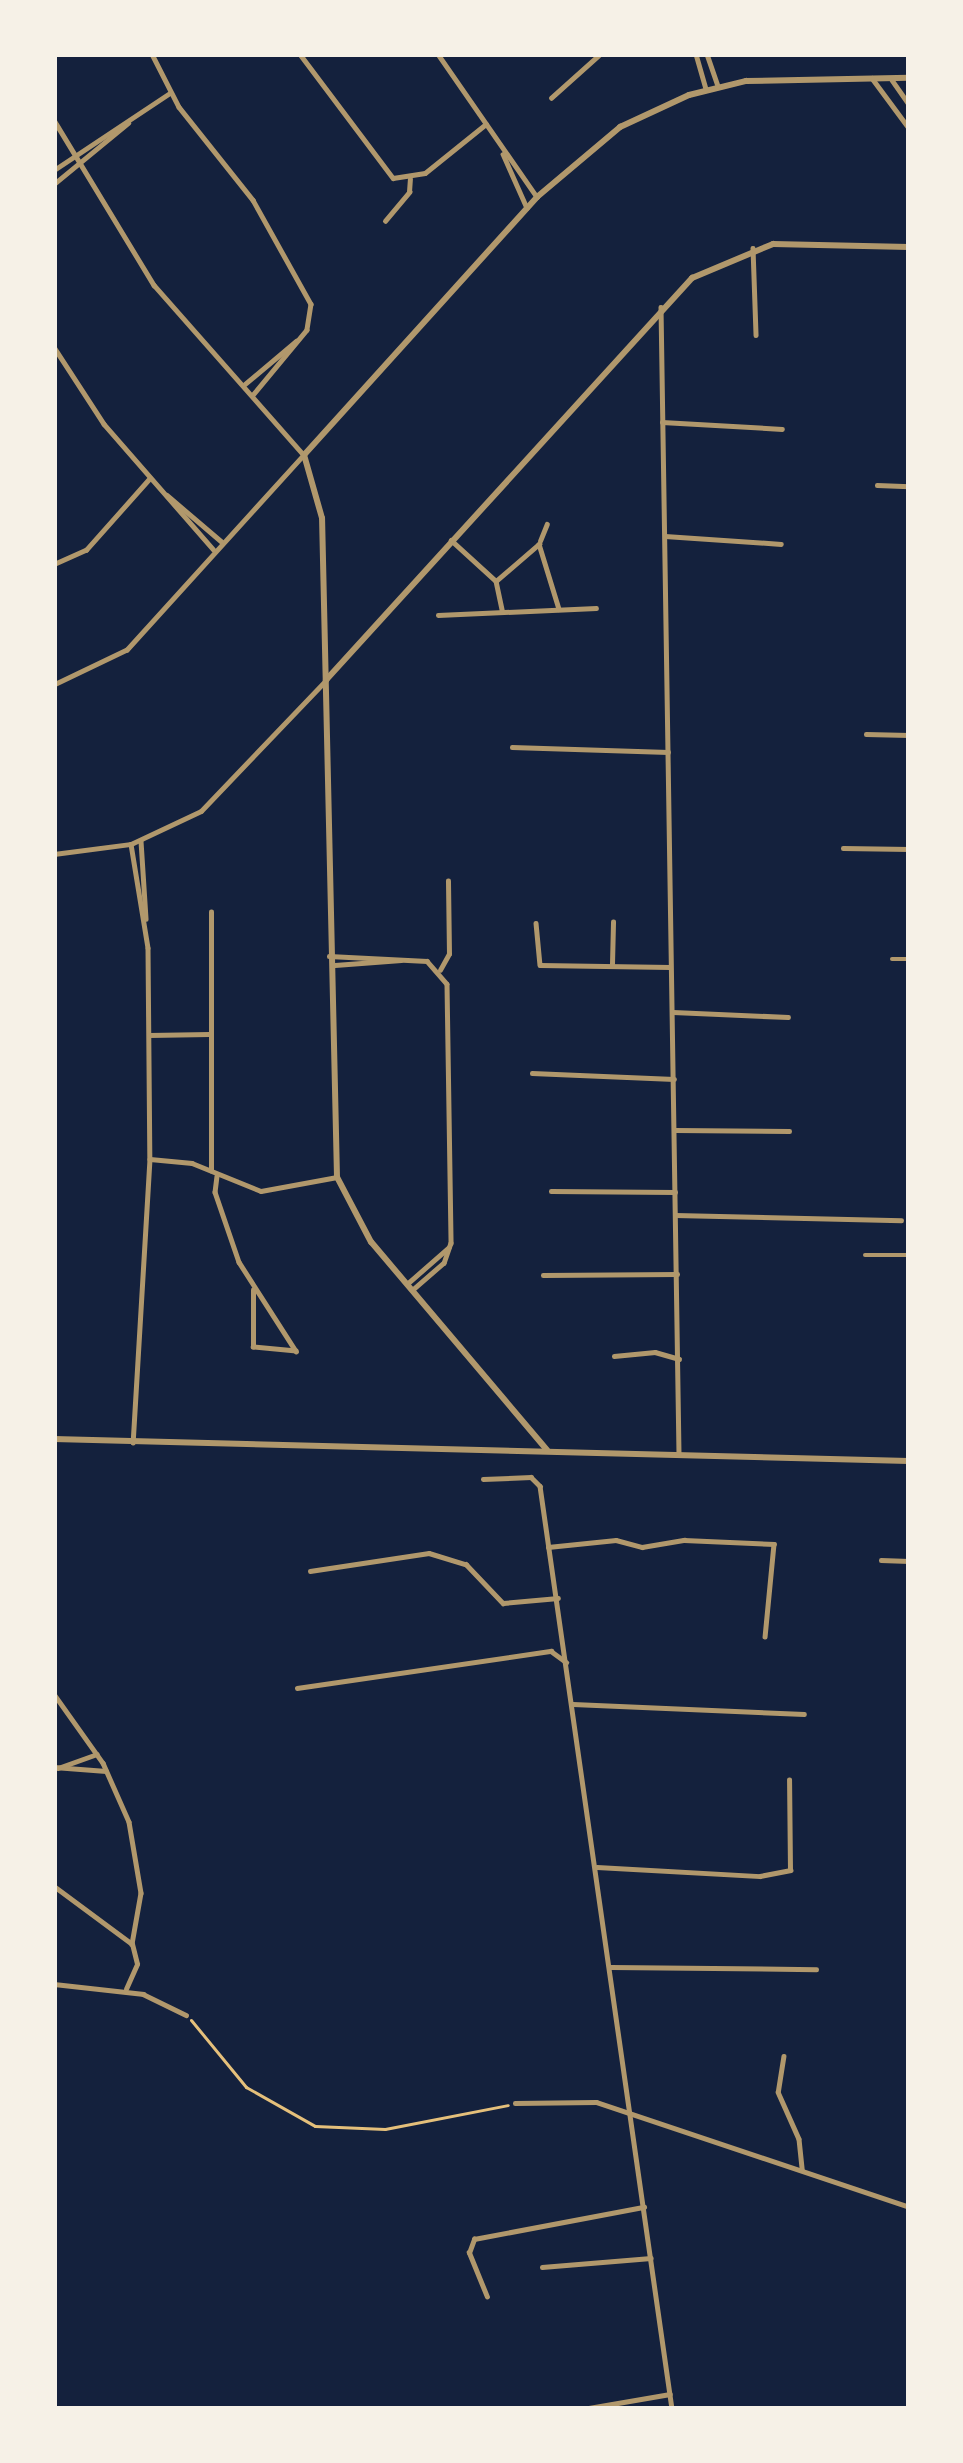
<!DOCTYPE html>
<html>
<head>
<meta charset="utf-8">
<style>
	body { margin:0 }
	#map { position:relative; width:963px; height:2463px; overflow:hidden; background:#14213d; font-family:"Public Sans",sans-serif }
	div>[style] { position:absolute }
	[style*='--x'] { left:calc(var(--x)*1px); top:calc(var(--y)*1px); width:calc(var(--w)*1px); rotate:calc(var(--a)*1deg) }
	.path>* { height:3px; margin:-1.5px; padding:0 1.5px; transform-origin:1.5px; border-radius:1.5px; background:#e5c07b }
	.minor>* { height:4.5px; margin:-2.25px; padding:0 2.25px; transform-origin:2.25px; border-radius:2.25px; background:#b1986c }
	.tertiary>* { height:6px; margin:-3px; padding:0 3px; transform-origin:3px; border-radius:3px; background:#b1986c }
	span { translate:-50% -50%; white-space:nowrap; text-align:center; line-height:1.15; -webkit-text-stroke:10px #f6f1e7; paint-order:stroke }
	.frame { position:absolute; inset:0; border:57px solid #f6f1e7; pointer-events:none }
</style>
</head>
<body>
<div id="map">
	<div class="path">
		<i style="--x:191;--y:2020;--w:87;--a:50.6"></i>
		<i style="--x:246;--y:2087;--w:79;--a:29.5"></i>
		<i style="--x:315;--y:2126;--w:70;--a:2.5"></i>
		<i style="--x:385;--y:2129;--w:125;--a:-11"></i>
	</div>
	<div class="minor">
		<i style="--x:152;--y:54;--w:59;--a:63"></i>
		<i style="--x:179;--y:107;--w:119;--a:51.5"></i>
		<i style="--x:253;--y:200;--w:119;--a:60.9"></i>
		<i style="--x:311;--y:304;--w:26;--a:99"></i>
		<i style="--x:307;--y:330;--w:83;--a:129.6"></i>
		<i style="--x:300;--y:54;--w:155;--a:53.1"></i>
		<i style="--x:393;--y:178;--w:32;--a:-9"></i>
		<i style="--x:425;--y:173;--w:78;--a:-38.8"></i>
		<i style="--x:438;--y:54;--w:174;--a:55.3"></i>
		<i style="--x:696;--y:54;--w:37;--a:74"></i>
		<i style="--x:707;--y:54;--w:34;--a:71"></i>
		<i style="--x:872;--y:78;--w:62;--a:53.5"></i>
		<i style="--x:892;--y:80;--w:29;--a:55"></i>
		<i style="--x:551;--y:98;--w:64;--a:-41.9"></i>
		<i style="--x:54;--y:120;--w:193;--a:58.8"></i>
		<i style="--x:154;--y:285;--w:227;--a:48.6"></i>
		<i style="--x:304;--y:455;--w:263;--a:132.2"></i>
		<i style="--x:127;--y:650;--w:81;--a:154.4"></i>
		<i style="--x:503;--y:154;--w:59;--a:66"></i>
		<i style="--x:54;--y:170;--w:139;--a:-33.6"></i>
		<i style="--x:54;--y:184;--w:96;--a:-39.5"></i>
		<i style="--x:385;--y:221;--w:38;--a:-50"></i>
		<i style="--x:409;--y:192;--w:13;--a:-86"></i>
		<i style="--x:753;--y:248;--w:87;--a:88"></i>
		<i style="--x:661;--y:307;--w:1146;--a:89.1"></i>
		<i style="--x:54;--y:347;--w:92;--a:57"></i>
		<i style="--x:104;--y:424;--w:166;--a:48.9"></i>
		<i style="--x:245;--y:384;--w:67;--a:-40.1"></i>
		<i style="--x:662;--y:422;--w:120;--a:3.3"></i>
		<i style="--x:877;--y:485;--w:32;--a:2"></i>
		<i style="--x:167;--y:495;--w:72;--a:40.5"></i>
		<i style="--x:665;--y:536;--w:116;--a:3.9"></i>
		<i style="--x:451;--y:540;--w:61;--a:42.3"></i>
		<i style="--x:496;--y:581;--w:30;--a:78"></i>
		<i style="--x:540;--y:541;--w:18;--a:-68"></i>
		<i style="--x:54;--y:564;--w:35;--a:-24"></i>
		<i style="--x:86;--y:550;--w:96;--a:-48.4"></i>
		<i style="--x:496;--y:581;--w:57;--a:-40.7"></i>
		<i style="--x:539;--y:544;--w:68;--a:72.9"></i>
		<i style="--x:438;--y:615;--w:158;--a:-2.5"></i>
		<i style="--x:866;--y:734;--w:43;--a:1.3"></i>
		<i style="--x:512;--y:747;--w:156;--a:1.8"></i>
		<i style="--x:141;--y:841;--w:78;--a:86.3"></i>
		<i style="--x:131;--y:844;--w:105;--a:80.7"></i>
		<i style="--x:148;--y:948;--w:211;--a:89.5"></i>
		<i style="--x:150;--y:1159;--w:284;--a:93.4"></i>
		<i style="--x:843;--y:848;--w:66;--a:0.9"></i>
		<i style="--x:54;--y:854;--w:78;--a:-7.4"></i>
		<i style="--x:131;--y:844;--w:77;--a:-25.2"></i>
		<i style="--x:201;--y:811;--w:181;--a:-46.3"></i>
		<i style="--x:536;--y:923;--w:42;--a:84.6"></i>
		<i style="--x:540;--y:965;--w:130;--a:0.9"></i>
		<i style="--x:329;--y:956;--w:98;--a:2.9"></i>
		<i style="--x:427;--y:961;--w:30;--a:49"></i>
		<i style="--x:447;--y:984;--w:259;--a:89.1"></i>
		<i style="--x:451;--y:1243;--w:21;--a:109"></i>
		<i style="--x:444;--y:1263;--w:40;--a:139"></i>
		<i style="--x:892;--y:959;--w:17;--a:0"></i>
		<i style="--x:612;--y:964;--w:42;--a:-88.6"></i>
		<i style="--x:335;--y:965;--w:66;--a:-4.3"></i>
		<i style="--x:440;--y:970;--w:18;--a:-61"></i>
		<i style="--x:449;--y:954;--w:73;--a:-90.8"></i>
		<i style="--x:673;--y:1012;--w:115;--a:2.5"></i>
		<i style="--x:149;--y:1035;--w:60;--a:-1"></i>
		<i style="--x:532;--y:1073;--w:142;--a:2.4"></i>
		<i style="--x:675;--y:1130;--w:114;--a:0.5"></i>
		<i style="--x:150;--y:1159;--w:42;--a:5.4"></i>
		<i style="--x:192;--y:1163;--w:74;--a:22.1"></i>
		<i style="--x:261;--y:1191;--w:77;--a:-10.4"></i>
		<i style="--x:211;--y:1171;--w:259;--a:-90"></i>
		<i style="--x:217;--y:1176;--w:16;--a:97"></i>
		<i style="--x:215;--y:1192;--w:74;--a:71.1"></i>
		<i style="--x:239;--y:1262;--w:106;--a:57.4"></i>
		<i style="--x:296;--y:1351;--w:43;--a:-174.7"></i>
		<i style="--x:253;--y:1347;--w:57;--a:-90"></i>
		<i style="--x:551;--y:1191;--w:124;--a:0.5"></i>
		<i style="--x:675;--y:1215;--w:226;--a:1.3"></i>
		<i style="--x:865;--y:1255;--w:44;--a:0"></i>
		<i style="--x:543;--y:1275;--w:134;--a:-0.4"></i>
		<i style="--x:407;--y:1284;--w:55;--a:-41.3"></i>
		<i style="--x:614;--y:1356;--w:41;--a:-5.6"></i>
		<i style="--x:655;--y:1352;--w:25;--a:16"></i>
		<i style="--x:483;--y:1479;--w:48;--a:-2.4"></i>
		<i style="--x:531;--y:1477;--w:13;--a:45"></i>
		<i style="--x:540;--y:1486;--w:932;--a:81.86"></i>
		<i style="--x:548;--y:1547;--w:68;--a:-5.9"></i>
		<i style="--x:616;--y:1540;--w:27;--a:15"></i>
		<i style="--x:642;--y:1547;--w:43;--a:-9.5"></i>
		<i style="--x:684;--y:1540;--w:90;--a:2.5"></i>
		<i style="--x:774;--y:1544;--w:93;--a:95.5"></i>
		<i style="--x:881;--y:1560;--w:28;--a:2"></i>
		<i style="--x:310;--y:1571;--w:120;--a:-8.6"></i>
		<i style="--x:429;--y:1553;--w:39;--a:17"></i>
		<i style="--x:466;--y:1564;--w:54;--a:46.5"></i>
		<i style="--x:503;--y:1603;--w:55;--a:-5.2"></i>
		<i style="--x:297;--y:1688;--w:257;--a:-8.3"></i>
		<i style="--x:551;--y:1651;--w:19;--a:36"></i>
		<i style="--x:54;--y:1694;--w:85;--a:54.6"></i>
		<i style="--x:103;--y:1763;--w:64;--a:66.2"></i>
		<i style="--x:129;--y:1822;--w:72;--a:80.4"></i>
		<i style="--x:141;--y:1893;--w:52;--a:100"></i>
		<i style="--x:573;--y:1704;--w:231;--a:2.5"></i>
		<i style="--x:54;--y:1767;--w:52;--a:4.4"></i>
		<i style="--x:58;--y:1768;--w:41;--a:-19.7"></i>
		<i style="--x:597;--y:1867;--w:163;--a:3.2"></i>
		<i style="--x:760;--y:1876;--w:31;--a:-11"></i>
		<i style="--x:790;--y:1870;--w:90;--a:-90.6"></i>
		<i style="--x:54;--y:1886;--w:97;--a:36.6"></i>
		<i style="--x:611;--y:1967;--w:205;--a:0.6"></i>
		<i style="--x:54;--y:1984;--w:90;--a:6.4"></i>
		<i style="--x:143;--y:1994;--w:48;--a:26"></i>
		<i style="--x:126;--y:1989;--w:27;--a:-66"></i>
		<i style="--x:137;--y:1964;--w:21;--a:-104"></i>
		<i style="--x:784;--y:2056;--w:36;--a:99"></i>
		<i style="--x:778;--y:2092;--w:51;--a:65.9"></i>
		<i style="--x:799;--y:2139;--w:31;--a:84"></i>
		<i style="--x:515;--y:2103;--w:81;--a:-0.7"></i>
		<i style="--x:596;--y:2102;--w:330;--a:18.5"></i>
		<i style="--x:542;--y:2267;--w:109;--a:-4.7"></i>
		<i style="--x:487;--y:2297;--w:48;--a:-112.2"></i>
		<i style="--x:469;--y:2253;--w:15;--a:-70"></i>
		<i style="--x:474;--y:2239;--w:173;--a:-10.7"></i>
		<i style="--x:583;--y:2409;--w:88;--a:-9.8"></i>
	</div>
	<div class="tertiary">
		<i style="--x:326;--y:680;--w:544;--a:-47.68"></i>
		<i style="--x:692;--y:278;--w:88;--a:-22.8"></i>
		<i style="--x:773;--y:244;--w:136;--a:1.3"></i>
		<i style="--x:54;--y:1439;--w:855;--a:1.47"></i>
		<i style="--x:547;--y:1450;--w:272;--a:-130.2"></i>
		<i style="--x:371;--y:1242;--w:73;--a:-117.6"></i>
		<i style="--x:337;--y:1177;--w:659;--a:-91.3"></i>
		<i style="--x:322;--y:518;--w:66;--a:-105.9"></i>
		<i style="--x:304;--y:455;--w:348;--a:-47.9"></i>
		<i style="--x:537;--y:197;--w:109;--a:-40.1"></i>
		<i style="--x:620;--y:127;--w:76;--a:-24.9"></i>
		<i style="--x:689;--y:95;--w:59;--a:-13.8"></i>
		<i style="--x:746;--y:81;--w:163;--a:-1.1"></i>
	</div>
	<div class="frame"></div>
</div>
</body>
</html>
